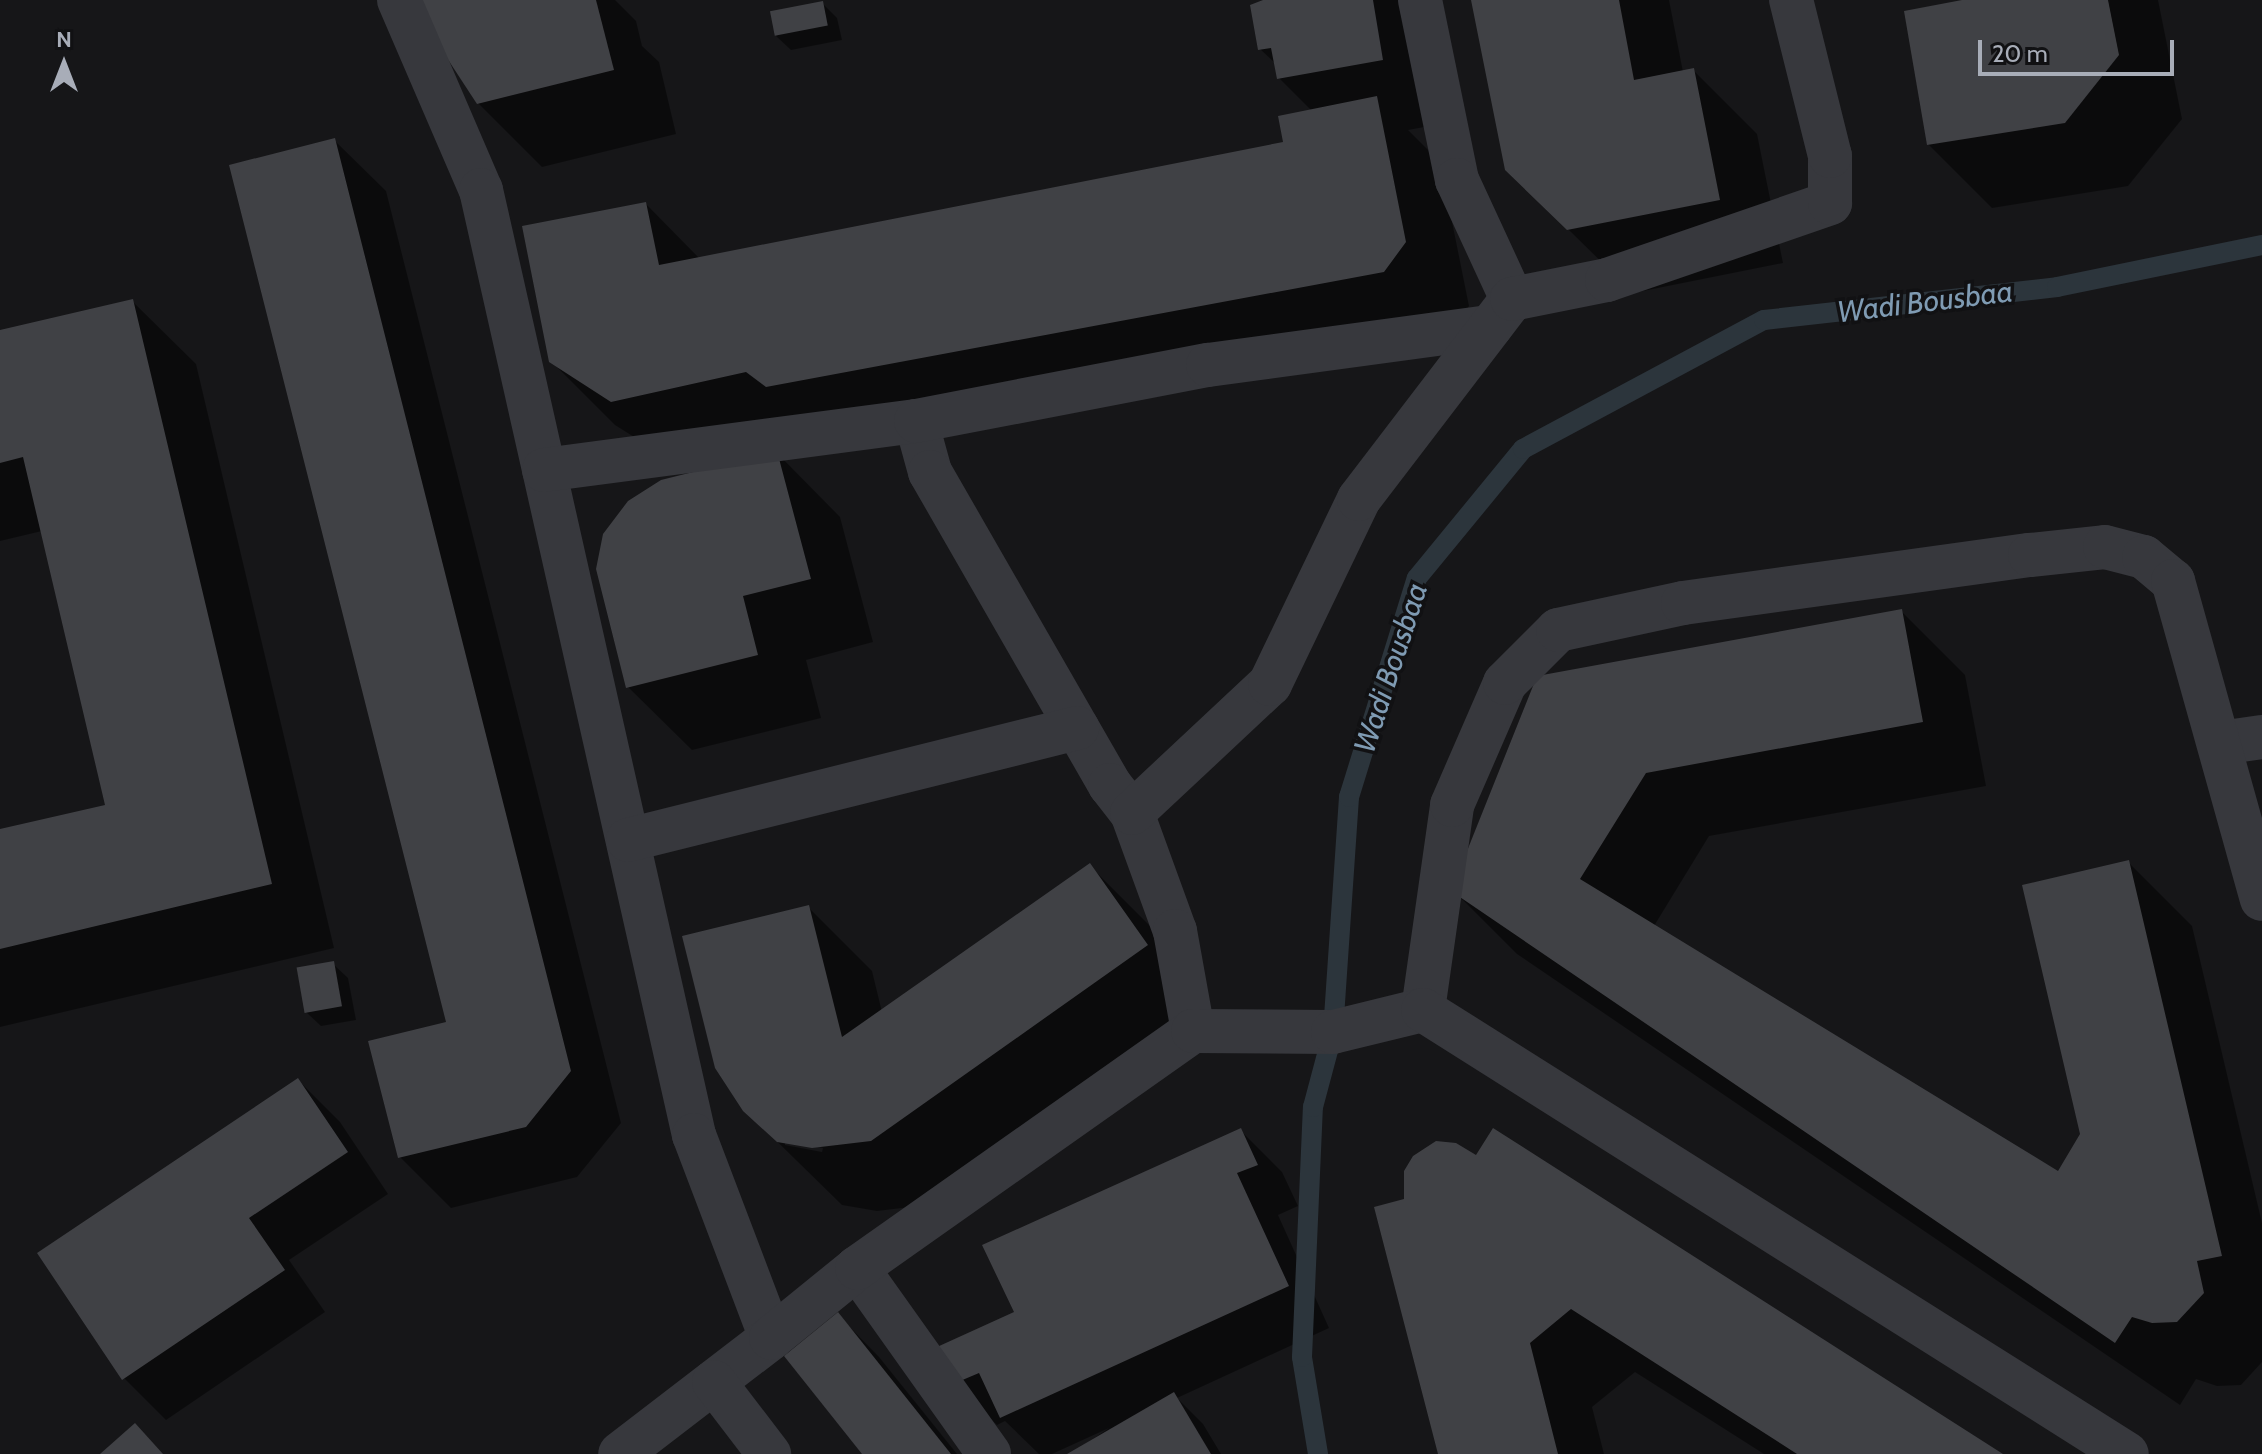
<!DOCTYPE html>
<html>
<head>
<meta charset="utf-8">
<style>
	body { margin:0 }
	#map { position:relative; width:2262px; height:1454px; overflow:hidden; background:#161618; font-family:Cabin,sans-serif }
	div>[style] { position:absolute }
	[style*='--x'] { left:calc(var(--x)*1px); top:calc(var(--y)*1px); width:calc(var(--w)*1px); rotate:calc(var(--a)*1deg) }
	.shadow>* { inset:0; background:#0007 }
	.stream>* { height:20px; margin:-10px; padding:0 10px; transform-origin:10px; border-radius:10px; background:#2c353c }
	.building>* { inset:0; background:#404145; transform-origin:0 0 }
	.minor>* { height:44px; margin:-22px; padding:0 22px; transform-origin:22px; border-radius:22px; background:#37383d }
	span { translate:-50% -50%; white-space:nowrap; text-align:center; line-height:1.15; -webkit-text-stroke:7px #111113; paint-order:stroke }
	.water-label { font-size:30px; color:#7f9bb3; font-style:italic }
	.north { position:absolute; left:24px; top:24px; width:80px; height:80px; -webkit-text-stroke:6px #111113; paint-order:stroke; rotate:0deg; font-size:22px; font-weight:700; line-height:32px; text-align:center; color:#a8adb8 }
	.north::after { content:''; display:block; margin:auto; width:28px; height:36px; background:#a8adb8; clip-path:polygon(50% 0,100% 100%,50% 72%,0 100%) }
	.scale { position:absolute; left:1978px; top:40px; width:196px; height:36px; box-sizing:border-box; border:4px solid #a8adb8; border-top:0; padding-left:10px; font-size:24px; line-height:28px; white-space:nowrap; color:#a8adb8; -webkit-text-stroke:6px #111113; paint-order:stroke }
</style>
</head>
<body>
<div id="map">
	<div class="shadow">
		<i style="clip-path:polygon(411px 0,615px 0,636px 21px,642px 46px,659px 62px,676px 134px,542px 167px,478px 103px)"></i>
		<i style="clip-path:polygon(1265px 0,1425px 0,1446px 123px,1408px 130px,1440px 162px,1469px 306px,1448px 336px,677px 464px,615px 425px,551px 361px,646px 204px,700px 259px,1285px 144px,1312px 111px,1279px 78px,1276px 64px,1260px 49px)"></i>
		<i style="clip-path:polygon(1473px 0,1669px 0,1683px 72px,1693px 70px,1757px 134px,1783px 263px,1633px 293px,1507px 169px)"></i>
		<i style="clip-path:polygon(1964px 0,2158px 0,2182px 119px,2128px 186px,1992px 208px,1928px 144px)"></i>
		<i style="clip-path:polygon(822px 3px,837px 18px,842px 40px,791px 50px,776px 36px)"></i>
		<i style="clip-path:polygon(334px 140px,386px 191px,621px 1123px,577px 1177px,451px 1208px,400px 1157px,448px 1024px)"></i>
		<i style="clip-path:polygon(132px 301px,196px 364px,334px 948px,0 1027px,0 832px,107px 806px,42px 531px,0 541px,0 332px)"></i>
		<i style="clip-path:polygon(777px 453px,840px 517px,873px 642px,806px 660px,821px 718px,692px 750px,628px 687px)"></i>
		<i style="clip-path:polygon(1901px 611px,1965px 675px,1986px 786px,1709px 836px,1654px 926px,2058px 1174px,2083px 1135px,2129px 863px,2192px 926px,2262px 1223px,2262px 1362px,2241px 1385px,2217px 1386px,2196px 1379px,2180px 1405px,1517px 954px,1453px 890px)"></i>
		<i style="clip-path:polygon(evenodd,1089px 865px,1153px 929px,1210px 1009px,935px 1204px,877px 1211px,842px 1205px,745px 1110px,808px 907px,872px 971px,882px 1012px,1089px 865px,785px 1141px,823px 1148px,822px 1152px,785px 1145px,785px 1141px)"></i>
		<i style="clip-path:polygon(333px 964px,348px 978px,356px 1020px,321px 1026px,306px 1012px)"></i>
		<i style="clip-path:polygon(298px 1080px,340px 1122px,388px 1194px,289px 1260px,325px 1312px,166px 1420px,124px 1378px)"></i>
		<i style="clip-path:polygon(1240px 1130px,1282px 1172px,1298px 1206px,1278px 1215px,1329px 1328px,1177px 1398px,1203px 1424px,1221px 1454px,1071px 1454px,1109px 1428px,1052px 1454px,1039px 1454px,1005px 1421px,997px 1425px,955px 1383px,1016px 1313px)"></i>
		<i style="clip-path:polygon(1376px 1208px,1999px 1454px,1764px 1454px,1635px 1372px,1592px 1407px,1604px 1454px,1440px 1454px)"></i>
		<i style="clip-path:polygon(838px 1315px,879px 1357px,957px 1454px,864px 1454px)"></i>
	</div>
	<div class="stream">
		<i style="--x:1318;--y:1454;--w:98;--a:-99.4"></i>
		<i style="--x:1302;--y:1357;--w:250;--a:-87.5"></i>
		<i style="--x:1313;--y:1107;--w:78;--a:-75.1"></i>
		<i style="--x:1333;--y:1032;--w:236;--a:-86.1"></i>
		<i style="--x:1349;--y:797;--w:229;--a:-72.8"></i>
		<i style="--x:1417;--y:578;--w:167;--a:-50.6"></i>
		<i style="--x:1523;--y:449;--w:273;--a:-28.2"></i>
		<i style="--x:1764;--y:320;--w:295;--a:-6.4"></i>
		<i style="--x:2057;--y:287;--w:209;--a:-11.6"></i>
	</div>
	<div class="building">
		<i style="clip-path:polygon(409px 0,596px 0,614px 70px,477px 104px)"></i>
		<i style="clip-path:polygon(1263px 0,1373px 0,1383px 60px,1277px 79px,1271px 48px,1258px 50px,1250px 5px)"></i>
		<i style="clip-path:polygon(1471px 0,1619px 0,1634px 80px,1694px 68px,1720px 200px,1567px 230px,1505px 170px)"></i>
		<i style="clip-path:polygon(1962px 0,2108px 0,2119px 55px,2065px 123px,1927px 145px,1904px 11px)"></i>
		<i style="left:823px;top:1px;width:25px;height:54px;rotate:79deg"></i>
		<i style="clip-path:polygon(1377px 96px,1406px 242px,1384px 272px,766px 387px,746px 372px,611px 402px,549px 362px,522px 226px,646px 202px,659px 265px,1283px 142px,1278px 116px)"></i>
		<i style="clip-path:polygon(335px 138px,571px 1071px,526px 1127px,398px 1158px,368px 1041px,446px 1022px,229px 165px)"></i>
		<i style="clip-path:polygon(133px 299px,272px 884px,0 949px,0 829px,105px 805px,23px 457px,0 463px,0 330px)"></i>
		<i style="clip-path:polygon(777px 451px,811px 579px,743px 596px,758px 655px,626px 688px,596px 569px,603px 534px,628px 501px,661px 480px)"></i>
		<i style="clip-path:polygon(1902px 609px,1923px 722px,1646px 773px,1580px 879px,2058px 1171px,2080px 1134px,2022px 885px,2129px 860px,2222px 1256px,2197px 1261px,2204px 1293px,2177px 1322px,2152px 1323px,2132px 1317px,2115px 1343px,1451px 891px,1537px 676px)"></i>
		<i style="clip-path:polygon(1090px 863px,1148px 945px,871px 1141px,812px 1148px,777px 1142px,743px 1111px,715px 1068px,682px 936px,809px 905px,842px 1037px)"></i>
		<i style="left:334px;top:961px;width:46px;height:38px;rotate:80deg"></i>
		<i style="clip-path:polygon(298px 1078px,348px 1152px,249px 1218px,285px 1270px,122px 1380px,37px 1253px)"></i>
		<i style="clip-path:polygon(1241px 1128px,1258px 1165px,1237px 1173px,1289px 1286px,1000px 1418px,979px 1373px,953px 1384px,937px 1347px,1014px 1312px,982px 1245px)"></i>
		<i style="clip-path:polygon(1493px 1128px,2003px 1454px,1797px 1454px,1571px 1309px,1530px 1343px,1558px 1454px,1438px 1454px,1374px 1207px,1404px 1199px,1404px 1171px,1413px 1156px,1436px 1141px,1456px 1143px,1476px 1155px)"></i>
		<i style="clip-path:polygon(838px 1312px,951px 1454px,862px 1454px,784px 1356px)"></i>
		<i style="clip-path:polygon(1174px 1392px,1211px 1454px,1067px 1454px)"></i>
		<i style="clip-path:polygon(135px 1423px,163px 1454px,100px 1454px)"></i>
	</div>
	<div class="minor">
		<i style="--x:399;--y:0;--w:207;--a:66.7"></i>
		<i style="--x:481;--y:190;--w:969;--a:77.3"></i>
		<i style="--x:694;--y:1135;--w:217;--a:69.2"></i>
		<i style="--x:771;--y:1338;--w:190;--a:142.5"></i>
		<i style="--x:1420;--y:0;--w:184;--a:78.4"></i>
		<i style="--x:1457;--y:180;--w:131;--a:65.2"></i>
		<i style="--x:916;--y:421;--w:53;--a:74.6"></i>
		<i style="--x:930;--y:472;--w:361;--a:60.1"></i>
		<i style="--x:1110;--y:785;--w:36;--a:52"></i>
		<i style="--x:1132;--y:813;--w:126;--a:70"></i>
		<i style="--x:1175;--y:931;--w:102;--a:79.8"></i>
		<i style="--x:544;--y:470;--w:375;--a:-7.5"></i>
		<i style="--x:916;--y:421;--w:297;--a:-10.9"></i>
		<i style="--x:1208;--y:365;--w:285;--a:-7.7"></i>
		<i style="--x:2220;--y:743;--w:42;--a:-8.1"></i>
		<i style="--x:1132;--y:813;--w:189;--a:-43.1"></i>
		<i style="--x:1270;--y:684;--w:205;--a:-64.3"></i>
		<i style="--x:1359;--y:499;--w:252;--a:-52.6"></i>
		<i style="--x:1512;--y:299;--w:97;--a:-11.3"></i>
		<i style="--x:1607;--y:280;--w:236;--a:-19"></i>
		<i style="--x:1830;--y:203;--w:47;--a:-90"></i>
		<i style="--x:1830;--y:156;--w:161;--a:-104"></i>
		<i style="--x:628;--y:840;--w:463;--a:-14"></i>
		<i style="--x:1423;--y:1010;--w:207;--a:-81.9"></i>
		<i style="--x:1452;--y:805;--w:133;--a:-66.5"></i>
		<i style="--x:1505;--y:683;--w:75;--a:-45"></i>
		<i style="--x:1558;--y:630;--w:128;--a:-12.2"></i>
		<i style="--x:1683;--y:603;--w:350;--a:-7.9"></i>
		<i style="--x:2030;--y:555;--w:75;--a:-6.1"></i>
		<i style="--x:2105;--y:547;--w:40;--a:14.4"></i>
		<i style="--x:2144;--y:557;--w:38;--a:40"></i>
		<i style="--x:2173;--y:581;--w:330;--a:74.4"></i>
		<i style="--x:857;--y:1268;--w:228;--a:54.6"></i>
		<i style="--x:771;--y:1338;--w:111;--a:-39.1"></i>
		<i style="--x:857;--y:1268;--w:411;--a:-35.2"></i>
		<i style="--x:1193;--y:1031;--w:140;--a:0.4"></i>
		<i style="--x:1333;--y:1032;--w:93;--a:-13.7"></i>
		<i style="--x:1423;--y:1010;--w:832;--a:32.24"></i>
		<i style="--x:714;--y:1382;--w:91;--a:52.6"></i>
	</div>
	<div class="water-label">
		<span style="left:1925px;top:302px;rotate:-7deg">Wadi Bousbaa</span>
		<span style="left:1391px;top:668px;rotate:-72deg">Wadi Bousbaa</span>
	</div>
	<div class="north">N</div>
	<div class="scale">20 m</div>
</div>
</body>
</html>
